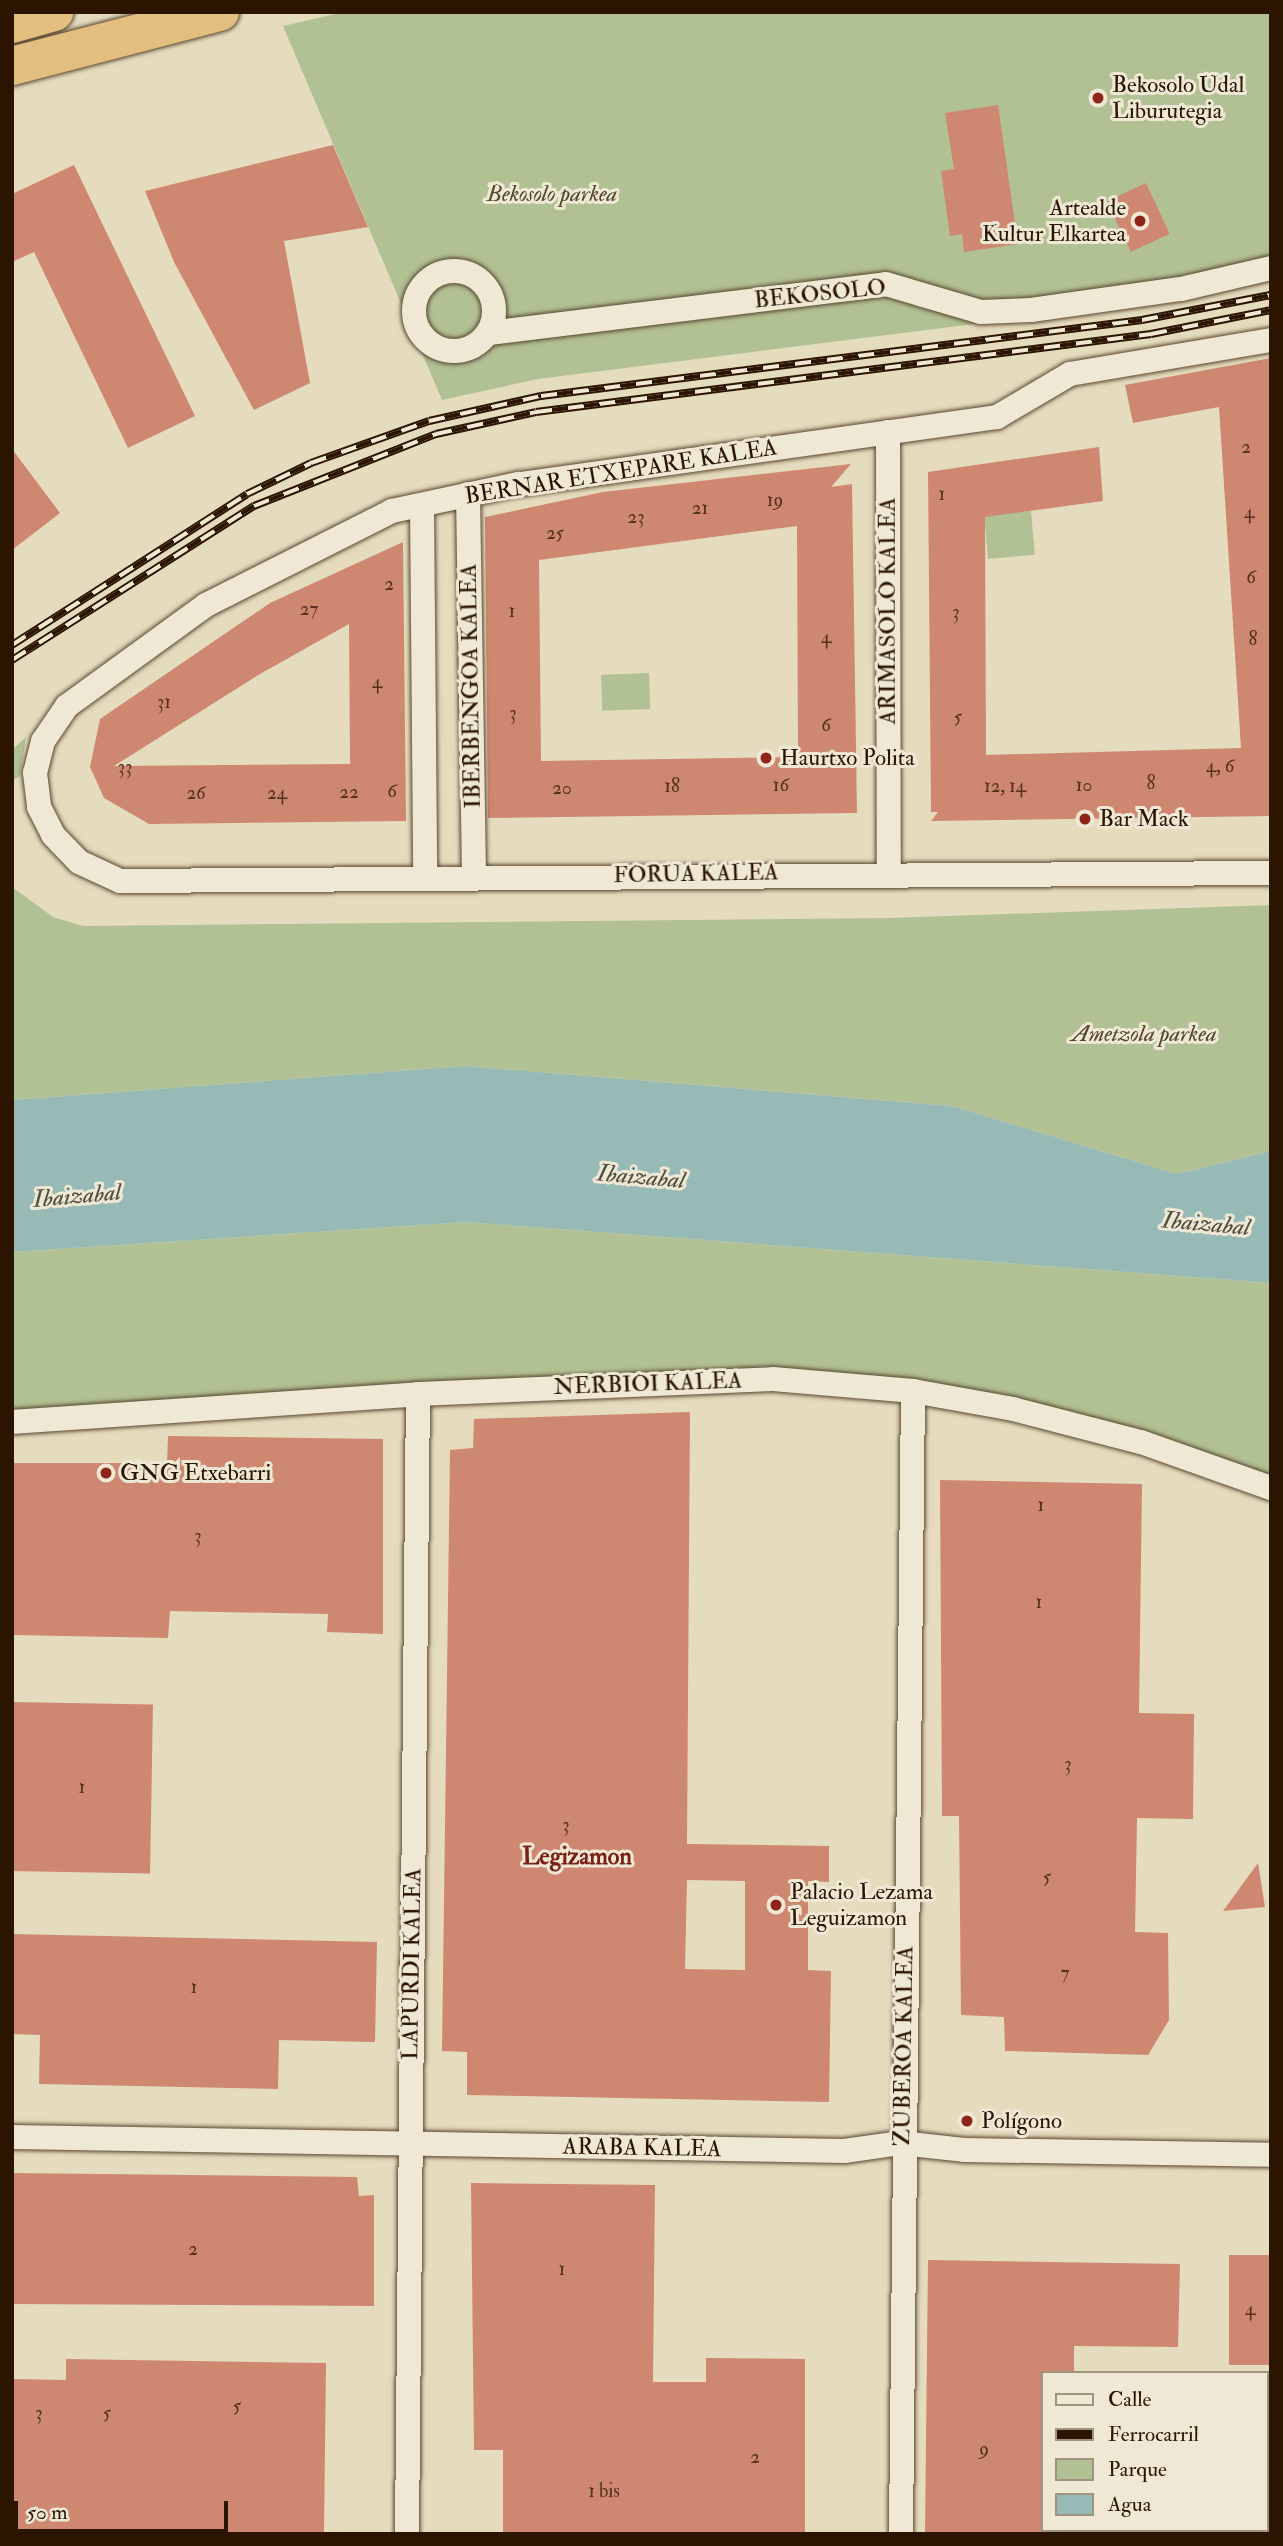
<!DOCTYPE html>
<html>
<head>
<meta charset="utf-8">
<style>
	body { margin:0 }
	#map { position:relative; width:1283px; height:2546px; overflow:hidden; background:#e5dcbe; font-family:"IM FELL Double Pica",serif }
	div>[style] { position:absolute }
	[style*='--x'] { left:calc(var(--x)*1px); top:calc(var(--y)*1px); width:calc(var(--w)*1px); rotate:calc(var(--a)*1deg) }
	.green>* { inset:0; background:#b2c193; transform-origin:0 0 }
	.water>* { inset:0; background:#97bab7 }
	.building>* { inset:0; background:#ce8771; transform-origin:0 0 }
	.roads { filter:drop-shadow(0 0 2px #5a4630) drop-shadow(0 0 2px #5a4630) }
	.street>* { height:24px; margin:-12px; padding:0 12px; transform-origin:12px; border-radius:12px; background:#eee8d5 }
	.street>.ring { margin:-12px; padding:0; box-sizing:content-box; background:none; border:24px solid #eee8d5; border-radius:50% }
	.highway>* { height:38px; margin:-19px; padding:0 19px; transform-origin:19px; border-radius:19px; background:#e2be7f }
	.rail>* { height:8px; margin-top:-4px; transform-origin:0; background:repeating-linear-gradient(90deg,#eee8d5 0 16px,#2b1400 0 32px); box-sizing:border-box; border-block:2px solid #2b1400 }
	.dots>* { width:19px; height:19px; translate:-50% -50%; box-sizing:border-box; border:4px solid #eee8d5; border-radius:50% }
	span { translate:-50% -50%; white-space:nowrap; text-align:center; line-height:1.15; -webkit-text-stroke:6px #eee8d5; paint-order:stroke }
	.number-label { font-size:19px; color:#54311c }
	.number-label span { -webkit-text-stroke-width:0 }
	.poi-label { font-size:23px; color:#2b1400 }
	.left { translate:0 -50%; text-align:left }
	.right { translate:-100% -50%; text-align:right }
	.park-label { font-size:23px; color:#54482c; font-style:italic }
	.street-label { font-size:23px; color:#2b1400 }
	.water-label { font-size:24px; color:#514e40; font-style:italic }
	.neighbourhood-label { font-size:24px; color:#7a1f14; font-weight:700 }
	.frame { position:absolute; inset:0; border:14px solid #2b1400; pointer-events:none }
	.legend { position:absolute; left:1041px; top:2371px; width:228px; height:161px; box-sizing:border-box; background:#eee8d5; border:2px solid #a09380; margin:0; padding:9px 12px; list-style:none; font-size:21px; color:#2b1400 }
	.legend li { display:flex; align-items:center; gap:14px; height:35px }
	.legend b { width:35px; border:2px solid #a09380 }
	.scale { position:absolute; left:14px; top:2501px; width:214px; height:32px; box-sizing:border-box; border:4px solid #2b1400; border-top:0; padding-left:9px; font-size:21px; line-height:24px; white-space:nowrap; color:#2b1400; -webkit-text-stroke:5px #eee8d5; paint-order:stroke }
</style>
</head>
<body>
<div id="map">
	<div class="green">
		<i style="clip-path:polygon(344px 12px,1271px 12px,1271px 278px,1140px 303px,538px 379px,442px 400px,283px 26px)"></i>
		<i style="left:1031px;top:511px;width:44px;height:47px;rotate:85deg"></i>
		<i style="left:649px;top:673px;width:36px;height:48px;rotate:88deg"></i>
		<i style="clip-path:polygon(26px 737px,20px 776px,12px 781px,12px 750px)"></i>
		<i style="clip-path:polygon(12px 887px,53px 917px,83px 926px,889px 918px,1271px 905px,1271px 1151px,1177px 1174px,952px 1106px,465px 1066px,12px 1100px)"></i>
		<i style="clip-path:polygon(466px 1222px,1271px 1283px,1271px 1488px,913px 1391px,418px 1394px,12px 1432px,12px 1252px)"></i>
	</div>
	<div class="water">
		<i style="clip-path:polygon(465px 1066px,952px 1106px,1177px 1174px,1271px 1151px,1271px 1283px,466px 1222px,12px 1252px,12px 1100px)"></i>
	</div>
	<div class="building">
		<i style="clip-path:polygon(998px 105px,1018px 244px,964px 252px,962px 234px,950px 236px,941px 171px,954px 169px,945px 113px)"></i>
		<i style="clip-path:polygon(333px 145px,368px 227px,284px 241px,310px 383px,254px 410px,174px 262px,145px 191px)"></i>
		<i style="clip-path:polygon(74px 165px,195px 416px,128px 448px,34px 252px,12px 262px,12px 194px)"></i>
		<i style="left:1146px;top:183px;width:56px;height:43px;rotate:65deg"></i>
		<i style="clip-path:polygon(1271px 358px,1271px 816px,931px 821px,938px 812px,931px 812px,928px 472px,1099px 447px,1103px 501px,985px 517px,986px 755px,1241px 748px,1219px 407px,1133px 423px,1125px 385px)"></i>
		<i style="clip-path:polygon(12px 449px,60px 513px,12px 550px)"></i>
		<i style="clip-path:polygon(evenodd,851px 464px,831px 487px,852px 484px,857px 813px,488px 818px,485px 517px,603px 492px,851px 464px,797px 526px,798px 757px,541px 761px,539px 560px,797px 526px)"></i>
		<i style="clip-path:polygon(evenodd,403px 542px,406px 821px,149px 824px,104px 798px,90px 767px,100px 719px,270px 603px,403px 542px,349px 624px,350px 764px,114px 766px,260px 674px,349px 624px)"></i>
		<i style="clip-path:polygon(evenodd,690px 1412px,687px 1844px,829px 1846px,829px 1882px,808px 1881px,808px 1970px,831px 1971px,829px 2102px,467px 2095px,467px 2052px,442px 2051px,450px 1450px,473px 1448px,474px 1419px,690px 1412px,687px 1880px,745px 1881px,745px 1970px,685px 1969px,687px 1880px)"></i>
		<i style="clip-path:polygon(168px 1436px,383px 1439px,383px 1634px,327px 1632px,328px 1614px,170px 1611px,168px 1638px,12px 1635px,12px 1463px,167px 1463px)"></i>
		<i style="clip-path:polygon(940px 1480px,1142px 1484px,1139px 1713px,1194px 1714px,1193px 1819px,1137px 1818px,1135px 1932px,1168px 1933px,1169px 2020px,1148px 2055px,1005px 2051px,1004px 2017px,961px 2015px,959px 1816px,942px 1816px)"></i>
		<i style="left:12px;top:1702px;width:141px;height:169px;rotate:1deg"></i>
		<i style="clip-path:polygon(1258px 1863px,1265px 1907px,1223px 1911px)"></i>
		<i style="clip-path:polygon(12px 1934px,377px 1942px,375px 2042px,279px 2040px,278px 2089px,39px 2084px,40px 2035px,12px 2034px)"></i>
		<i style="clip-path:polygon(12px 2173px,357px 2177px,359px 2196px,374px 2195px,374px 2306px,12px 2304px)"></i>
		<i style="clip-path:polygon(471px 2183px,655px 2185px,653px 2382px,706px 2382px,706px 2358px,805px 2359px,805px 2534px,503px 2534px,503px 2450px,474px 2450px)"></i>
		<i style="left:1229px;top:2255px;width:42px;height:110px"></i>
		<i style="clip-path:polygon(928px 2260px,1180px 2264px,1178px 2347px,1074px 2346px,1074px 2373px,1043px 2373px,1043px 2534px,925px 2534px)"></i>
		<i style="clip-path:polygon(66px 2359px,326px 2363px,324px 2534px,12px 2534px,12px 2379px,66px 2380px)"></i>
	</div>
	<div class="roads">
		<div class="street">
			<i class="ring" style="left:414px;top:271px;width:56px;height:56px"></i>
			<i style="--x:489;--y:333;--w:400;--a:-7"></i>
			<i style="--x:886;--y:284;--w:99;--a:16.4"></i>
			<i style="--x:981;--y:312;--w:50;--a:-2.3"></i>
			<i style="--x:1031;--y:310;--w:151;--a:-8"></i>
			<i style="--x:1181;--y:289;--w:92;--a:-13.1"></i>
			<i style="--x:1271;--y:340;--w:204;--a:170.4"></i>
			<i style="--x:1070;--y:374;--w:85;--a:149.5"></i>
			<i style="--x:997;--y:417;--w:484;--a:172"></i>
			<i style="--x:518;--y:484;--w:129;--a:167.9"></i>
			<i style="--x:392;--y:511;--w:208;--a:153.2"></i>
			<i style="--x:206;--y:605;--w:172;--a:144"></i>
			<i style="--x:67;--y:706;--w:42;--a:124.4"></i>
			<i style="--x:43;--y:741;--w:33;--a:104"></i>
			<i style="--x:35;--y:773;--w:34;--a:83"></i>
			<i style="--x:39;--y:807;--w:31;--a:63"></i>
			<i style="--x:53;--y:835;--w:37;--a:46"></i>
			<i style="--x:79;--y:862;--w:45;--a:24.9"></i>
			<i style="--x:120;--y:881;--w:1151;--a:-0.4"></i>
			<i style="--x:888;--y:432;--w:442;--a:89.9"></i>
			<i style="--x:468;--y:494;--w:383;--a:89.1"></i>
			<i style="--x:422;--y:506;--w:372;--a:89.5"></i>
			<i style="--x:12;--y:1422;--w:407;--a:-3.9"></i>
			<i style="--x:418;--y:1394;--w:355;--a:-2.4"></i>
			<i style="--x:773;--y:1379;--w:141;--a:4.9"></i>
			<i style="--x:913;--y:1391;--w:102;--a:10.2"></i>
			<i style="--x:1013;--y:1409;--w:132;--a:14.5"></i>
			<i style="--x:1141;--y:1442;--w:138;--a:19.5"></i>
			<i style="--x:12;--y:2137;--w:832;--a:0.96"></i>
			<i style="--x:844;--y:2151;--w:58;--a:-8"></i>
			<i style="--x:901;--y:2143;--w:63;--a:6.3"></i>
			<i style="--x:964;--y:2150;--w:307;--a:0.9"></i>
			<i style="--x:407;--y:2534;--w:1140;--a:-89.45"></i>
			<i style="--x:901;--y:2534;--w:1143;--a:-89.4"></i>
		</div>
		<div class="highway">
			<i style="--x:12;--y:24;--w:44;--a:-15.9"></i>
			<i style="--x:12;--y:66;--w:215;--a:-14.6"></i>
		</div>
	</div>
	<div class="rail">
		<i style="--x:12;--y:645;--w:279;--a:-32.7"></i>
		<i style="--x:247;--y:494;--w:71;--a:-25.8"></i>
		<i style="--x:311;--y:463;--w:125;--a:-19.6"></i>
		<i style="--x:429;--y:421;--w:115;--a:-12.6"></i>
		<i style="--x:541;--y:396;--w:606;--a:-7.21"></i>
		<i style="--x:1142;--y:320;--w:131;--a:-11"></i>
		<i style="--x:12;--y:660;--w:287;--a:-32.5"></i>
		<i style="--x:254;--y:506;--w:196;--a:-21.6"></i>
		<i style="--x:436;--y:434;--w:102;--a:-12.4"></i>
		<i style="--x:536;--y:412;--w:620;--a:-7.23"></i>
		<i style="--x:1151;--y:334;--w:122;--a:-11.3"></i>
	</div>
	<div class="dots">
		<i style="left:1098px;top:98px;background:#8f2418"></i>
		<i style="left:1140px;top:221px;background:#8f2418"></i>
		<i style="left:766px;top:758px;background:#8f2418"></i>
		<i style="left:1085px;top:819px;background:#8f2418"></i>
		<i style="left:106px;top:1473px;background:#8f2418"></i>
		<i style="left:776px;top:1905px;background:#8f2418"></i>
		<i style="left:967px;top:2121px;background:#8f2418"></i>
	</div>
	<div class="number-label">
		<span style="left:1246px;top:448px">2</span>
		<span style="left:942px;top:495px">1</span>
		<span style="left:775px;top:501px">19</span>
		<span style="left:700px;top:509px">21</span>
		<span style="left:1249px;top:513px">4</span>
		<span style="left:636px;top:518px">23</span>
		<span style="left:555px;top:534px">25</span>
		<span style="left:1251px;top:578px">6</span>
		<span style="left:389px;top:585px">2</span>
		<span style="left:309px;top:610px">27</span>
		<span style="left:512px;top:612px">1</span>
		<span style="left:956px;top:613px">3</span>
		<span style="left:826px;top:638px">4</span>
		<span style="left:1253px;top:640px">8</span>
		<span style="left:377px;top:683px">4</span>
		<span style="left:164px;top:703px">31</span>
		<span style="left:513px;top:714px">3</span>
		<span style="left:958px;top:718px">5</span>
		<span style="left:826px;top:726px">6</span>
		<span style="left:1220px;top:767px">4, 6</span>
		<span style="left:125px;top:768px">33</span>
		<span style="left:1151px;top:784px">8</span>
		<span style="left:781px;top:786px">16</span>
		<span style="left:1084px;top:786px">10</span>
		<span style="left:672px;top:787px">18</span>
		<span style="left:1005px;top:787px">12, 14</span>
		<span style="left:562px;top:789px">20</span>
		<span style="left:392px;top:792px">6</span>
		<span style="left:349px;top:793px">22</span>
		<span style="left:196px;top:794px">26</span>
		<span style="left:277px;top:794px">24</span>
		<span style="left:1041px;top:1506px">1</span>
		<span style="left:198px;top:1537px">3</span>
		<span style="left:1039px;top:1603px">1</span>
		<span style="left:1068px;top:1765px">3</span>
		<span style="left:82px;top:1788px">1</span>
		<span style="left:566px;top:1826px">3</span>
		<span style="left:1047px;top:1878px">5</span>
		<span style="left:1065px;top:1974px">7</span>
		<span style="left:194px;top:1988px">1</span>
		<span style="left:193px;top:2250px">2</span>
		<span style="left:562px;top:2270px">1</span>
		<span style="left:1250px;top:2310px">4</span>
		<span style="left:237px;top:2407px">5</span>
		<span style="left:39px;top:2414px">3</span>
		<span style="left:107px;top:2414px">5</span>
		<span style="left:984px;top:2450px">9</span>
		<span style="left:755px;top:2458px">2</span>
		<span style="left:604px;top:2492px">1 bis</span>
	</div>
	<div class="poi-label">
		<span class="left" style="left:1112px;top:98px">Bekosolo Udal<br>Liburutegia</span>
		<span class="right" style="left:1126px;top:221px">Artealde<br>Kultur Elkartea</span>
		<span class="left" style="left:780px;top:758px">Haurtxo Polita</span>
		<span class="left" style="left:1099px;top:819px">Bar Mack</span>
		<span class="left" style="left:120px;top:1473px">GNG Etxebarri</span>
		<span class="left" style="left:790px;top:1905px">Palacio Lezama<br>Leguizamon</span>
		<span class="left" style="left:981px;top:2121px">Polígono</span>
	</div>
	<div class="park-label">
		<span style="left:552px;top:194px">Bekosolo parkea</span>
		<span style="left:1144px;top:1034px">Ametzola parkea</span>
	</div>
	<div class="street-label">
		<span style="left:820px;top:294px;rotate:-6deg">BEKOSOLO</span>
		<span style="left:621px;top:472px;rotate:-9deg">BERNAR ETXEPARE KALEA</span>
		<span style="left:888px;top:611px;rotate:-90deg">ARIMASOLO KALEA</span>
		<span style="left:471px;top:686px;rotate:-91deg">IBERBENGOA KALEA</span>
		<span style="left:696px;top:874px;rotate:-1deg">FORUA KALEA</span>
		<span style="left:648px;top:1384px;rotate:-2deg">NERBIOI KALEA</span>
		<span style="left:412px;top:1964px;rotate:-89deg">LAPURDI KALEA</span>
		<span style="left:904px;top:2046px;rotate:-89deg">ZUBEROA KALEA</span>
		<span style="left:642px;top:2148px;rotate:1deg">ARABA KALEA</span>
	</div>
	<div class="water-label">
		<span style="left:641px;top:1177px;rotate:5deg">Ibaizabal</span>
		<span style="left:77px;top:1196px;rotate:-5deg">Ibaizabal</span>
		<span style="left:1206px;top:1224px;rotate:5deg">Ibaizabal</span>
	</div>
	<div class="neighbourhood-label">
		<span style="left:577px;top:1857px">Legizamon</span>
	</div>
	<div class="frame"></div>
	<ul class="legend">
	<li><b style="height:9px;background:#eee8d5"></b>Calle</li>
	<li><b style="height:9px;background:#2b1400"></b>Ferrocarril</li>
	<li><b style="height:19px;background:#b2c193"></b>Parque</li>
	<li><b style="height:19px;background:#97bab7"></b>Agua</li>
	</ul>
	<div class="scale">50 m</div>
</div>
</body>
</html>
